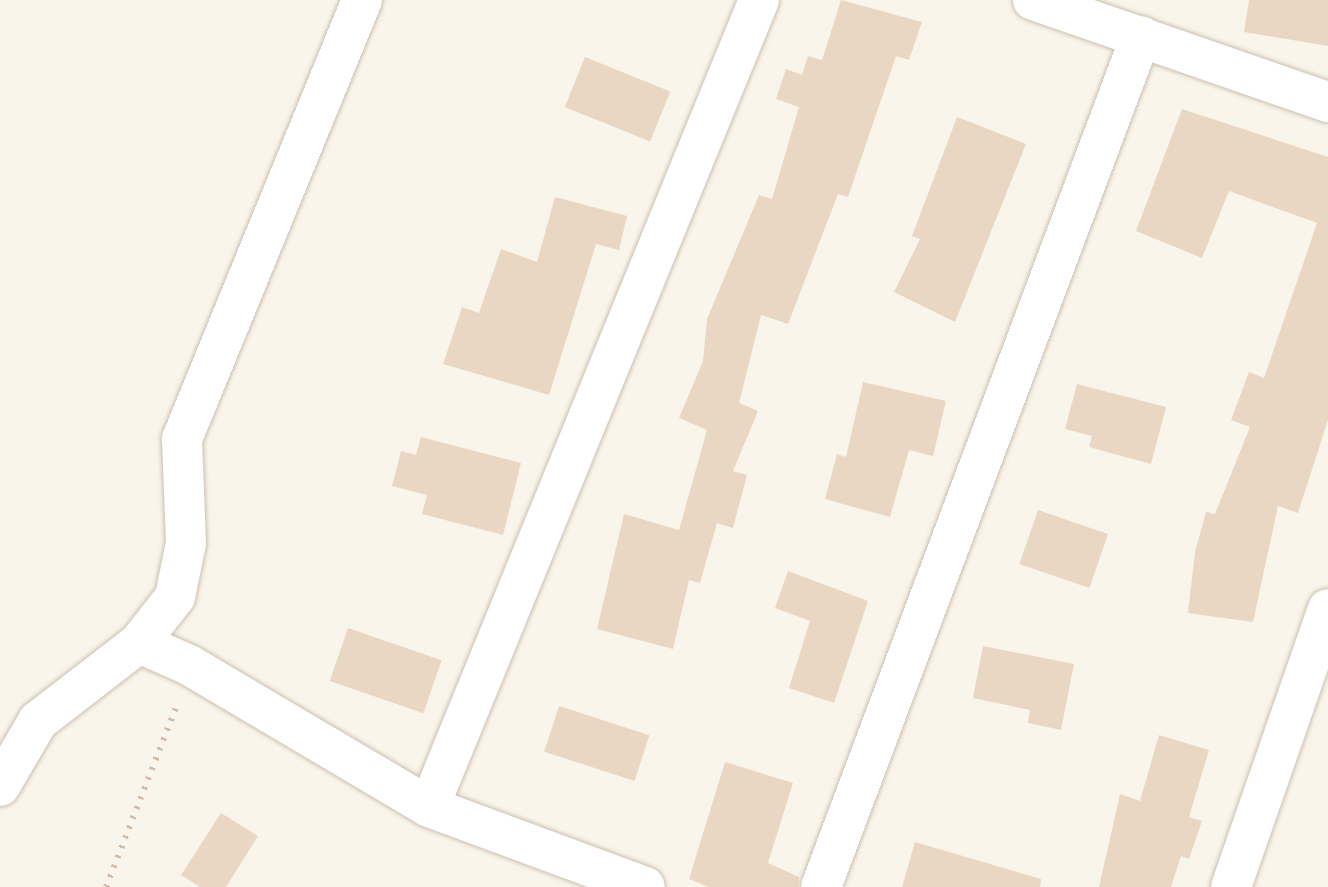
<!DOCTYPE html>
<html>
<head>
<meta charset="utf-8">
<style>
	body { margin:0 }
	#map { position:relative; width:1328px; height:887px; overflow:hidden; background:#faf5ea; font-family:"Open Sans",sans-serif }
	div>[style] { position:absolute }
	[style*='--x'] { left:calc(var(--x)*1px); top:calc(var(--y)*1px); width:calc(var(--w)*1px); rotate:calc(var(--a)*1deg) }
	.building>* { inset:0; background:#ead7c3; transform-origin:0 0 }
	.path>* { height:6px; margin-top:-3px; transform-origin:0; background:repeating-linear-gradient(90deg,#d1bca8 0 2.5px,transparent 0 10.5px) }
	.roads { filter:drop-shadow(0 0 2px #cbbfb1) drop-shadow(0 0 2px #cbbfb1) }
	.street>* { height:40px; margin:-20px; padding:0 20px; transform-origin:20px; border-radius:20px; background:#fff }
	span { translate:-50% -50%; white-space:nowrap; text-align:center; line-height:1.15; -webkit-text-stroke:8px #fdf9f0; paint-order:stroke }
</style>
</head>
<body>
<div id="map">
	<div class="building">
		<i style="clip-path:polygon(841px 0,922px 22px,909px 60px,896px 56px,848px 197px,838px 194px,788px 324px,761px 315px,739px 403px,758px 411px,733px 471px,747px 475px,733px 528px,717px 523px,700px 583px,689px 580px,673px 649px,597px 629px,624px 514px,679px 530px,707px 430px,679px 418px,703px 361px,707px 319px,759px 195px,772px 199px,799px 107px,776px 99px,786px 69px,802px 75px,808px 56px,822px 60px)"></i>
		<i style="clip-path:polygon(1249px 0,1328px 0,1328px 46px,1244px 32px)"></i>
		<i style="left:585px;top:57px;width:92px;height:54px;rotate:22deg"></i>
		<i style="clip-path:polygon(1182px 109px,1328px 157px,1328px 420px,1298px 513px,1278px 506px,1253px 622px,1188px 613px,1195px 552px,1206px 512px,1215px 514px,1250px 427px,1231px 420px,1249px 372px,1264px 378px,1317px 223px,1229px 191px,1202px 258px,1136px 231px)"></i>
		<i style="clip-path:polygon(957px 117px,1026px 144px,955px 322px,894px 292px,920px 239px,912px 236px)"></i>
		<i style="clip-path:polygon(555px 197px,627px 216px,619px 250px,596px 244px,549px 395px,443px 364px,462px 307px,479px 313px,501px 249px,537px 262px)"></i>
		<i style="clip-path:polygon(863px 382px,946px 401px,933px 456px,909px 450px,890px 517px,825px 499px,837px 454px,846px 457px)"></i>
		<i style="clip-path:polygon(1077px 384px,1166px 407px,1151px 464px,1089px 447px,1092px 436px,1065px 429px)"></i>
		<i style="clip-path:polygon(421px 437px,521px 463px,503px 535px,422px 514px,427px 495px,392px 486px,401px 451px,416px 455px)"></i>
		<i style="left:1038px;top:510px;width:74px;height:57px;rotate:19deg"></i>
		<i style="clip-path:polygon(788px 571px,868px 601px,834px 703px,789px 688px,810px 621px,775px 608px)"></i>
		<i style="left:348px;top:628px;width:99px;height:56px;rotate:19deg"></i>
		<i style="clip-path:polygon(983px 646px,1074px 664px,1061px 730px,1028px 723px,1030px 710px,973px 698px)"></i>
		<i style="left:559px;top:706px;width:95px;height:48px;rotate:18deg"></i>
		<i style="clip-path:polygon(1159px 735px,1209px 750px,1189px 817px,1202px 821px,1189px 859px,1181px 856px,1171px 887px,1099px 887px,1120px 794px,1140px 801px)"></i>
		<i style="clip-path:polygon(725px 762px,793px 783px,768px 863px,799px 877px,798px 887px,709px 887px,689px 879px)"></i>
		<i style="clip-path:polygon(221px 813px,258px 836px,226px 887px,200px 887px,181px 875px)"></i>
		<i style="clip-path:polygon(915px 842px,1041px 879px,1040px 887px,902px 887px)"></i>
	</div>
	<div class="path">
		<i style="--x:106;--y:887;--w:199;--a:-68.7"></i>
	</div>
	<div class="roads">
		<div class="street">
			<i style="--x:1033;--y:0;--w:312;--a:19.1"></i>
			<i style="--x:139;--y:643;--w:55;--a:23.7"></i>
			<i style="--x:189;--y:665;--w:279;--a:30.6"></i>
			<i style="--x:429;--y:807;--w:230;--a:20.3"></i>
			<i style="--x:0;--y:786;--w:75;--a:-59.7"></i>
			<i style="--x:38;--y:721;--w:128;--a:-37.7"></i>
			<i style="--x:139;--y:643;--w:58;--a:-52"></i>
			<i style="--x:175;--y:597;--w:55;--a:-78.5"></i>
			<i style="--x:186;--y:543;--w:104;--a:-92.2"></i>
			<i style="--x:182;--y:439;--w:474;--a:-67.7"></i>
			<i style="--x:429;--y:807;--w:872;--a:-67.76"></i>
			<i style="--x:821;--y:887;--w:909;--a:-69.39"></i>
			<i style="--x:1231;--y:887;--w:294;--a:-70.8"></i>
		</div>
	</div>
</div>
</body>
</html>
